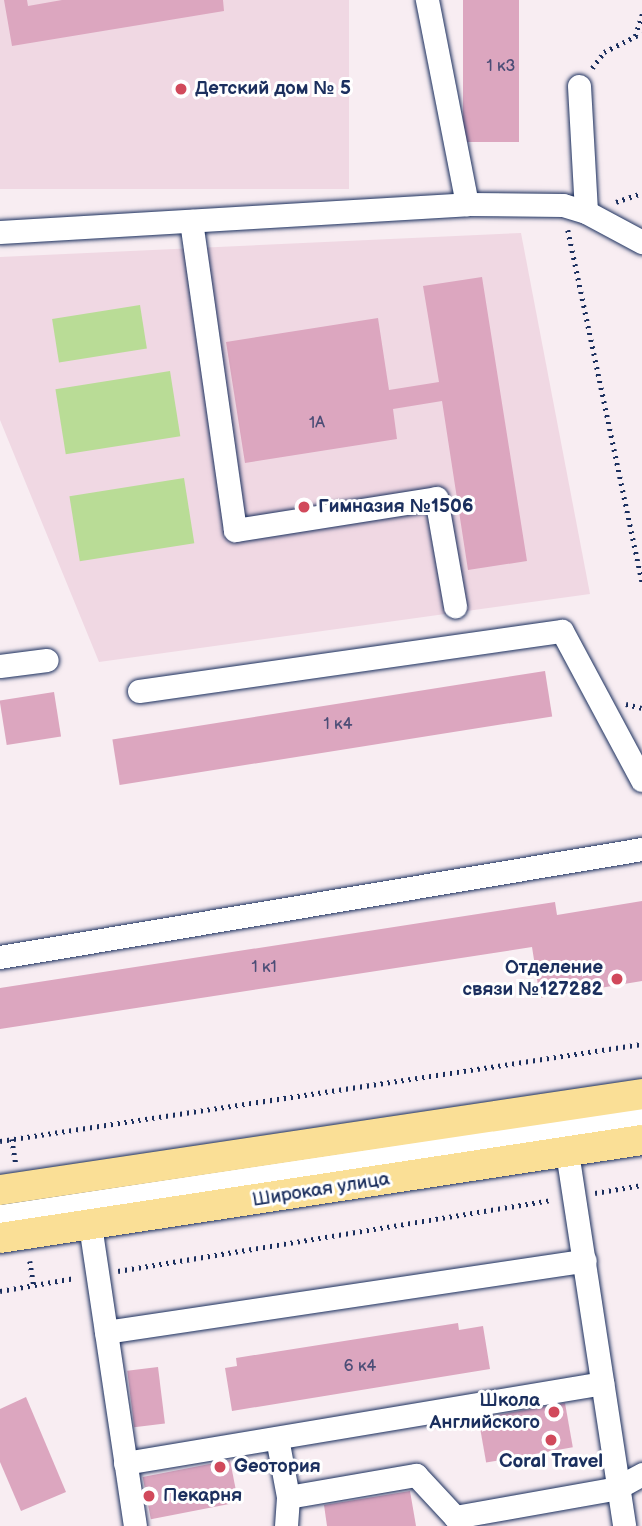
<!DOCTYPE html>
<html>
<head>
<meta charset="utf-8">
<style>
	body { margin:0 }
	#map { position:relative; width:642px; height:1526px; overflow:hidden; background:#f8edf2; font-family:"Balsamiq Sans",sans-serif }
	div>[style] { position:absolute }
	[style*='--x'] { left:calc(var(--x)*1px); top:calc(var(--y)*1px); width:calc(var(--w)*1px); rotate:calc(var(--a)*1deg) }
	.built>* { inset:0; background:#f0d8e3; transform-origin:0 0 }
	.green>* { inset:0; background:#b9dc96; transform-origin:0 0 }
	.building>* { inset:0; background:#dca6bf; transform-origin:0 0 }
	.path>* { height:4.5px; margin-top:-2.25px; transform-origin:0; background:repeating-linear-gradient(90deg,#1b2f5e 0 2px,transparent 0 7px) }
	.roads { filter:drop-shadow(0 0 2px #1b2f5e) drop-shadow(0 0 2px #1b2f5e) }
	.minor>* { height:23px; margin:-11.5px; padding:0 11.5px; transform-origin:11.5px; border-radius:11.5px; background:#fff }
	.major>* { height:30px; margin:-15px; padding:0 15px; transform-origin:15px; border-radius:15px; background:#fadf96 }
	.dots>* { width:19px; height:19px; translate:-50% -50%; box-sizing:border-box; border:4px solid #fff; border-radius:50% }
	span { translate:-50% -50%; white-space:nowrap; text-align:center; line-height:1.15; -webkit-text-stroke:6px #fff; paint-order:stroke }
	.number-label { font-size:16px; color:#4b4d76 }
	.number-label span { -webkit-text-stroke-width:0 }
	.poi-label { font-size:19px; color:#1b2f5e; font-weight:700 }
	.left { translate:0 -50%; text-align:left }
	.right { translate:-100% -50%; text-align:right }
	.street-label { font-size:19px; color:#1b2f5e }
</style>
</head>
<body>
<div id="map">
	<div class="built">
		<i style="left:0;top:0;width:349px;height:189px"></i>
		<i style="clip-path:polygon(521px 233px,590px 594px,99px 662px,0 420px,0 257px)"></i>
	</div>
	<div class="green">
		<i style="left:140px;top:305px;width:44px;height:89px;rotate:81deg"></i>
		<i style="left:170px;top:371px;width:66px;height:116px;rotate:81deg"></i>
		<i style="left:184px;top:478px;width:66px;height:116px;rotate:81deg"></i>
	</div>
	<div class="building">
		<i style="clip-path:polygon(4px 0,27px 0,28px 6px,62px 0,223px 0,224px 11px,12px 46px)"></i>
		<i style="left:463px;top:0;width:56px;height:142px"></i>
		<i style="clip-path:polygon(482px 277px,527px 561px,468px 570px,442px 401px,393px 409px,397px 439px,245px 463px,226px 342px,378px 318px,389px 390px,439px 382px,423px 286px)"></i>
		<i style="left:545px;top:671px;width:46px;height:438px;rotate:81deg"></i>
		<i style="left:54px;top:692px;width:45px;height:55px;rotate:81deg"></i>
		<i style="clip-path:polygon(642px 901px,642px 981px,540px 998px,532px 947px,0 1029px,0 988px,555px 902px,557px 915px)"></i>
		<i style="clip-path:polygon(458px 1323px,459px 1330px,483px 1326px,490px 1369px,232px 1411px,225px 1368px,237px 1366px,236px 1358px)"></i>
		<i style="left:158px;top:1367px;width:57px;height:31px;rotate:83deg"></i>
		<i style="clip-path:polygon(26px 1397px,66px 1492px,21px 1511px,0 1462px,0 1409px)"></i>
		<i style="left:565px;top:1403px;width:45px;height:88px;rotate:80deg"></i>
		<i style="left:230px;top:1460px;width:43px;height:89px;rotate:79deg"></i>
		<i style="clip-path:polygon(410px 1491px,416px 1526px,327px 1526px,324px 1505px)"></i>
	</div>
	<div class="path">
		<i style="--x:635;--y:36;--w:23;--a:-72"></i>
		<i style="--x:592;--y:68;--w:20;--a:-53"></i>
		<i style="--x:604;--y:52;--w:42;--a:-26.6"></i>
		<i style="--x:616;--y:202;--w:28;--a:-19"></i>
		<i style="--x:568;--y:230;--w:360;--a:78.1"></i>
		<i style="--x:626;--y:704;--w:16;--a:14"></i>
		<i style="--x:12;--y:1139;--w:25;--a:81"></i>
		<i style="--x:0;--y:1141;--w:649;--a:-8.59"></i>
		<i style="--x:595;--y:1193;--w:48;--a:-9.7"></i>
		<i style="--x:30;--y:1261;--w:24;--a:81"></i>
		<i style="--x:118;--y:1271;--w:440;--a:-9.3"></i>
		<i style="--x:0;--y:1291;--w:76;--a:-9.8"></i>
	</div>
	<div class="roads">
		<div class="minor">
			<i style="--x:427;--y:0;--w:208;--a:78.9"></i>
			<i style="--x:579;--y:86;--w:126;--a:86.8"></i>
			<i style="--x:586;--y:212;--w:64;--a:28.2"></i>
			<i style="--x:191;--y:221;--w:312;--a:81.9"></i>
			<i style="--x:235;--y:530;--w:204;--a:-9"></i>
			<i style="--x:436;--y:498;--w:110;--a:80"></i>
			<i style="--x:0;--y:232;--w:468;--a:-3.4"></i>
			<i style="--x:467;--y:204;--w:96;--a:0.6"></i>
			<i style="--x:563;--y:205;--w:24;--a:17"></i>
			<i style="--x:0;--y:666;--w:47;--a:-7.3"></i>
			<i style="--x:139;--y:691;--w:427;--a:-8.1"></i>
			<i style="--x:562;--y:631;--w:169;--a:61.8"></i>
			<i style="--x:0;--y:957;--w:651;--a:-9.55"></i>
			<i style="--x:567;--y:1152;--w:378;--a:81.3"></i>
			<i style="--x:0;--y:1216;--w:649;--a:-8.59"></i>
			<i style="--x:90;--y:1225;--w:304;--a:81.5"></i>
			<i style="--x:106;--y:1332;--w:484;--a:-8.5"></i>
			<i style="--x:277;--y:1438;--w:60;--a:79.4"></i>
			<i style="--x:125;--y:1463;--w:484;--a:-9.5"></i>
			<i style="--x:286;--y:1526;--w:29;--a:-86"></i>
			<i style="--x:288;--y:1497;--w:130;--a:-9.8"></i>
			<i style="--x:416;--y:1475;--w:57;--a:47.1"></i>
			<i style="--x:455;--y:1517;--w:165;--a:-10.1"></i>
			<i style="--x:617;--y:1488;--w:29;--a:-29"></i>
		</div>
		<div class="major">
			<i style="--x:0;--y:1190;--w:649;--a:-8.5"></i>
			<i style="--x:0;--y:1238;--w:649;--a:-8.68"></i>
		</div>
	</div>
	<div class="dots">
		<i style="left:181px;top:89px;background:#d1495b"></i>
		<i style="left:304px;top:507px;background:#d1495b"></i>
		<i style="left:617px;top:979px;background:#d1495b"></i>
		<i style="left:554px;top:1412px;background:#d1495b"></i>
		<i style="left:551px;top:1440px;background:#d1495b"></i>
		<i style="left:220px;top:1467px;background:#d1495b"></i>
		<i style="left:149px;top:1496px;background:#d1495b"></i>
	</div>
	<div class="number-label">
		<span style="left:501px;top:67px">1 к3</span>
		<span style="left:317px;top:424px">1А</span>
		<span style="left:338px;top:725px">1 к4</span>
		<span style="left:264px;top:968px">1 к1</span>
		<span style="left:360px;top:1367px">6 к4</span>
	</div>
	<div class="poi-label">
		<span class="left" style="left:195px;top:89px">Детский дом № 5</span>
		<span class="left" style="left:318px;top:507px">Гимназия №1506</span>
		<span class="right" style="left:603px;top:979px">Отделение<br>связи №127282</span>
		<span class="right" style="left:540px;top:1412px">Школа<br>Английского</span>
		<span style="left:551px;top:1462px">Coral Travel</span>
		<span class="left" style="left:234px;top:1467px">Gеотория</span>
		<span class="left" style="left:163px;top:1496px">Пекарня</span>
	</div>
	<div class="street-label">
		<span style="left:321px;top:1190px;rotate:-9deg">Широкая улица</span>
	</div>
</div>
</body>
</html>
